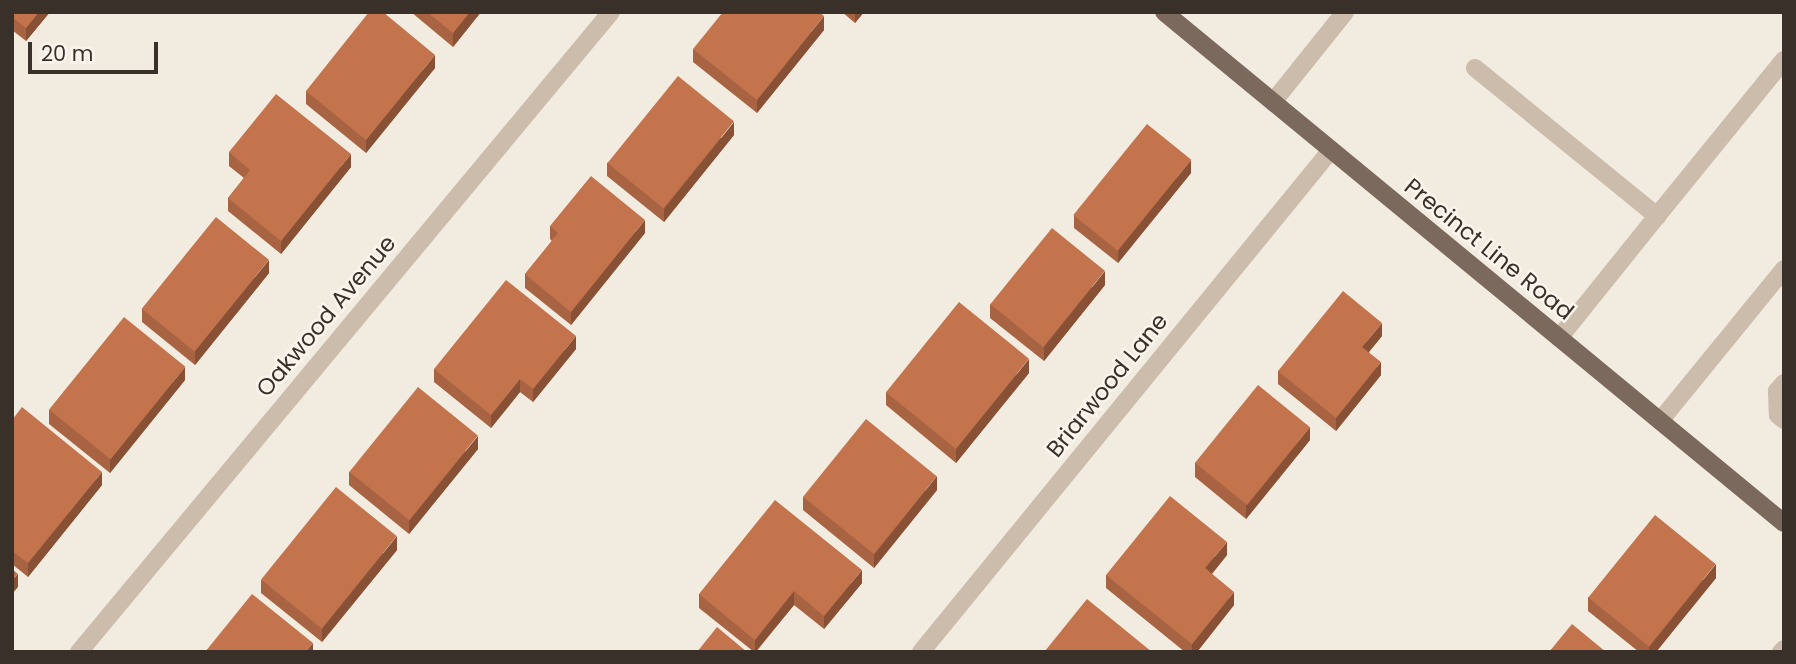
<!DOCTYPE html>
<html>
<head>
<meta charset="utf-8">
<style>
	body { margin:0 }
	#map { position:relative; width:1796px; height:664px; overflow:hidden; background:#f2ebe0; font-family:Poppins,sans-serif }
	div>[style] { position:absolute }
	[style*='--x'] { left:calc(var(--x)*1px); top:calc(var(--y)*1px); width:calc(var(--w)*1px); rotate:calc(var(--a)*1deg) }
	.minor>* { height:18px; margin:-9px; padding:0 9px; transform-origin:9px; border-radius:9px; background:#cbbcab }
	.major>* { height:18px; margin:-9px; padding:0 9px; transform-origin:9px; border-radius:9px; background:#7a695c }
	.wall>* { inset:0; background:#a86442 }
	.shaded-wall>* { inset:0; background:#885136 }
	.building>* { inset:0; background:#c3744d; transform-origin:0 0 }
	span { translate:-50% -50%; white-space:nowrap; text-align:center; line-height:1.15; -webkit-text-stroke:5px #faf5ec; paint-order:stroke }
	.street-label { font-size:23px; color:#39302a }
	.frame { position:absolute; inset:0; border:14px solid #39302a; pointer-events:none }
	.scale { position:absolute; left:28px; top:42px; width:130px; height:32px; box-sizing:border-box; border:4px solid #39302a; border-top:0; padding-left:9px; font-size:21px; line-height:24px; white-space:nowrap; color:#39302a; -webkit-text-stroke:5px #faf5ec; paint-order:stroke }
</style>
</head>
<body>
<div id="map">
	<div class="minor">
		<i style="--x:1475;--y:68;--w:235;--a:39.1"></i>
		<i style="--x:1657;--y:216;--w:201;--a:-50.9"></i>
		<i style="--x:1273;--y:102;--w:115;--a:-51.3"></i>
		<i style="--x:1559;--y:338;--w:156;--a:-51.2"></i>
		<i style="--x:1784;--y:383;--w:11;--a:131"></i>
		<i style="--x:1777;--y:391;--w:24;--a:88"></i>
		<i style="--x:1778;--y:415;--w:8;--a:40"></i>
		<i style="--x:1660;--y:421;--w:196;--a:-50.8"></i>
		<i style="--x:79;--y:652;--w:832;--a:-50.26"></i>
		<i style="--x:921;--y:652;--w:648;--a:-50.76"></i>
		<i style="--x:1781;--y:652;--w:4;--a:-45"></i>
	</div>
	<div class="major">
		<i style="--x:1164;--y:12;--w:803;--a:39.5"></i>
	</div>
	<div class="wall">
		<i style="clip-path:polygon(12px 12px,50px 12px,26px 41px,12px 30px)"></i>
		<i style="clip-path:polygon(411px 12px,481px 12px,453px 47px)"></i>
		<i style="clip-path:polygon(842px 12px,864px 12px,855px 23px)"></i>
		<i style="clip-path:polygon(824px 30px,757px 113px,693px 62px,693px 49px)"></i>
		<i style="clip-path:polygon(435px 68px,366px 153px,306px 104px,306px 91px)"></i>
		<i style="clip-path:polygon(734px 135px,664px 222px,607px 176px,607px 163px)"></i>
		<i style="clip-path:polygon(229px 152px,351px 167px,281px 254px,228px 211px,228px 198px,244px 178px,229px 166px)"></i>
		<i style="clip-path:polygon(1191px 173px,1118px 263px,1074px 228px,1074px 215px)"></i>
		<i style="clip-path:polygon(550px 226px,645px 233px,571px 325px,525px 288px,525px 274px,552px 241px,550px 239px)"></i>
		<i style="clip-path:polygon(269px 273px,195px 365px,142px 322px,142px 309px)"></i>
		<i style="clip-path:polygon(1105px 285px,1044px 361px,990px 318px,990px 304px)"></i>
		<i style="clip-path:polygon(1382px 336px,1369px 352px,1381px 375px,1336px 431px,1278px 384px,1278px 371px)"></i>
		<i style="clip-path:polygon(576px 349px,533px 402px,520px 392px,491px 428px,434px 382px,434px 369px)"></i>
		<i style="clip-path:polygon(1029px 373px,956px 463px,886px 405px,886px 392px)"></i>
		<i style="clip-path:polygon(185px 380px,110px 473px,49px 424px,49px 410px)"></i>
		<i style="clip-path:polygon(12px 420px,102px 485px,28px 577px,12px 564px)"></i>
		<i style="clip-path:polygon(1310px 440px,1246px 519px,1195px 477px,1195px 463px)"></i>
		<i style="clip-path:polygon(478px 449px,409px 534px,349px 485px,349px 472px)"></i>
		<i style="clip-path:polygon(937px 490px,874px 568px,803px 510px,803px 497px)"></i>
		<i style="clip-path:polygon(397px 550px,322px 642px,261px 593px,261px 580px)"></i>
		<i style="clip-path:polygon(1227px 555px,1212px 574px,1234px 605px,1197px 652px,1185px 652px,1106px 588px,1106px 575px)"></i>
		<i style="clip-path:polygon(1716px 578px,1656px 652px,1639px 652px,1588px 611px,1588px 597px)"></i>
		<i style="clip-path:polygon(862px 583px,824px 629px,794px 605px,756px 652px,754px 652px,699px 608px,699px 594px)"></i>
	</div>
	<div class="shaded-wall">
		<i style="clip-path:polygon(39px 12px,50px 12px,26px 41px,26px 28px)"></i>
		<i style="clip-path:polygon(470px 12px,481px 12px,453px 47px,453px 33px)"></i>
		<i style="clip-path:polygon(855px 12px,864px 12px,855px 23px)"></i>
		<i style="clip-path:polygon(824px 16px,824px 30px,757px 113px,757px 100px)"></i>
		<i style="clip-path:polygon(435px 55px,435px 68px,366px 153px,366px 140px)"></i>
		<i style="clip-path:polygon(734px 122px,734px 135px,664px 222px,664px 209px)"></i>
		<i style="clip-path:polygon(351px 154px,351px 167px,281px 254px,281px 241px)"></i>
		<i style="clip-path:polygon(1191px 160px,1191px 173px,1118px 263px,1118px 250px)"></i>
		<i style="clip-path:polygon(645px 220px,645px 233px,571px 325px,571px 312px)"></i>
		<i style="clip-path:polygon(269px 260px,269px 273px,195px 365px,195px 351px)"></i>
		<i style="clip-path:polygon(1105px 271px,1105px 285px,1044px 361px,1044px 347px)"></i>
		<i style="clip-path:polygon(1382px 323px,1382px 336px,1362px 360px,1362px 347px)"></i>
		<i style="clip-path:polygon(576px 336px,576px 349px,533px 402px,533px 389px)"></i>
		<i style="clip-path:polygon(1029px 359px,1029px 373px,956px 463px,956px 449px)"></i>
		<i style="clip-path:polygon(1381px 362px,1381px 375px,1336px 431px,1336px 418px)"></i>
		<i style="clip-path:polygon(185px 367px,185px 380px,110px 473px,110px 460px)"></i>
		<i style="clip-path:polygon(520px 379px,520px 392px,491px 428px,491px 415px)"></i>
		<i style="clip-path:polygon(1310px 427px,1310px 440px,1246px 519px,1246px 505px)"></i>
		<i style="clip-path:polygon(478px 436px,478px 449px,409px 534px,409px 521px)"></i>
		<i style="clip-path:polygon(102px 472px,102px 485px,28px 577px,28px 563px)"></i>
		<i style="clip-path:polygon(937px 476px,937px 490px,874px 568px,874px 555px)"></i>
		<i style="clip-path:polygon(397px 536px,397px 550px,322px 642px,322px 629px)"></i>
		<i style="clip-path:polygon(1227px 542px,1227px 555px,1205px 582px,1205px 568px)"></i>
		<i style="clip-path:polygon(1716px 564px,1716px 578px,1656px 652px,1649px 652px,1649px 647px)"></i>
		<i style="clip-path:polygon(862px 570px,862px 583px,824px 629px,824px 616px)"></i>
		<i style="clip-path:polygon(18px 574px,18px 587px,12px 594px,12px 580px)"></i>
		<i style="clip-path:polygon(794px 591px,794px 605px,755px 652px,755px 640px)"></i>
		<i style="clip-path:polygon(1234px 592px,1234px 605px,1197px 652px,1192px 652px,1192px 644px)"></i>
		<i style="clip-path:polygon(313px 643px,313px 652px,305px 652px)"></i>
	</div>
	<div class="building">
		<i style="clip-path:polygon(12px 12px,39px 12px,26px 28px,12px 17px)"></i>
		<i style="clip-path:polygon(369px 12px,383px 12px,435px 55px,366px 140px,306px 91px)"></i>
		<i style="clip-path:polygon(427px 12px,470px 12px,453px 33px)"></i>
		<i style="clip-path:polygon(723px 12px,819px 12px,824px 16px,757px 100px,693px 49px)"></i>
		<i style="left:678px;top:76px;width:72px;height:112px;rotate:39deg"></i>
		<i style="clip-path:polygon(276px 94px,351px 154px,281px 241px,228px 198px,250px 170px,229px 152px)"></i>
		<i style="left:1147px;top:124px;width:57px;height:117px;rotate:39deg"></i>
		<i style="clip-path:polygon(591px 176px,645px 220px,571px 312px,525px 274px,558px 233px,550px 226px)"></i>
		<i style="left:216px;top:217px;width:68px;height:118px;rotate:39deg"></i>
		<i style="left:1052px;top:228px;width:68px;height:98px;rotate:39deg"></i>
		<i style="clip-path:polygon(506px 280px,576px 336px,533px 389px,520px 379px,491px 415px,434px 369px)"></i>
		<i style="clip-path:polygon(1343px 291px,1382px 323px,1362px 347px,1381px 362px,1336px 418px,1278px 371px)"></i>
		<i style="left:959px;top:302px;width:90px;height:116px;rotate:39deg"></i>
		<i style="left:124px;top:317px;width:79px;height:119px;rotate:39deg"></i>
		<i style="left:1258px;top:385px;width:67px;height:100px;rotate:39deg"></i>
		<i style="left:418px;top:387px;width:77px;height:109px;rotate:39deg"></i>
		<i style="clip-path:polygon(22px 407px,102px 472px,28px 563px,12px 551px,12px 420px)"></i>
		<i style="left:866px;top:419px;width:91px;height:100px;rotate:39deg"></i>
		<i style="left:336px;top:487px;width:78px;height:119px;rotate:39deg"></i>
		<i style="clip-path:polygon(1170px 496px,1227px 542px,1205px 568px,1234px 592px,1192px 644px,1106px 575px)"></i>
		<i style="clip-path:polygon(775px 500px,862px 570px,824px 616px,794px 591px,755px 640px,699px 594px)"></i>
		<i style="left:1655px;top:515px;width:78px;height:106px;rotate:39deg"></i>
		<i style="clip-path:polygon(12px 569px,18px 574px,12px 580px)"></i>
		<i style="clip-path:polygon(252px 594px,313px 643px,305px 652px,205px 652px)"></i>
		<i style="clip-path:polygon(1087px 599px,1152px 652px,1046px 652px,1045px 651px)"></i>
		<i style="clip-path:polygon(1572px 624px,1606px 652px,1549px 652px)"></i>
		<i style="clip-path:polygon(717px 627px,747px 652px,697px 652px)"></i>
	</div>
	<div class="street-label">
		<span style="left:1489px;top:249px;rotate:39deg">Precinct Line Road</span>
		<span style="left:326px;top:316px;rotate:-50deg">Oakwood Avenue</span>
		<span style="left:1107px;top:385px;rotate:-51deg">Briarwood Lane</span>
	</div>
	<div class="frame"></div>
	<div class="scale">20 m</div>
</div>
</body>
</html>
